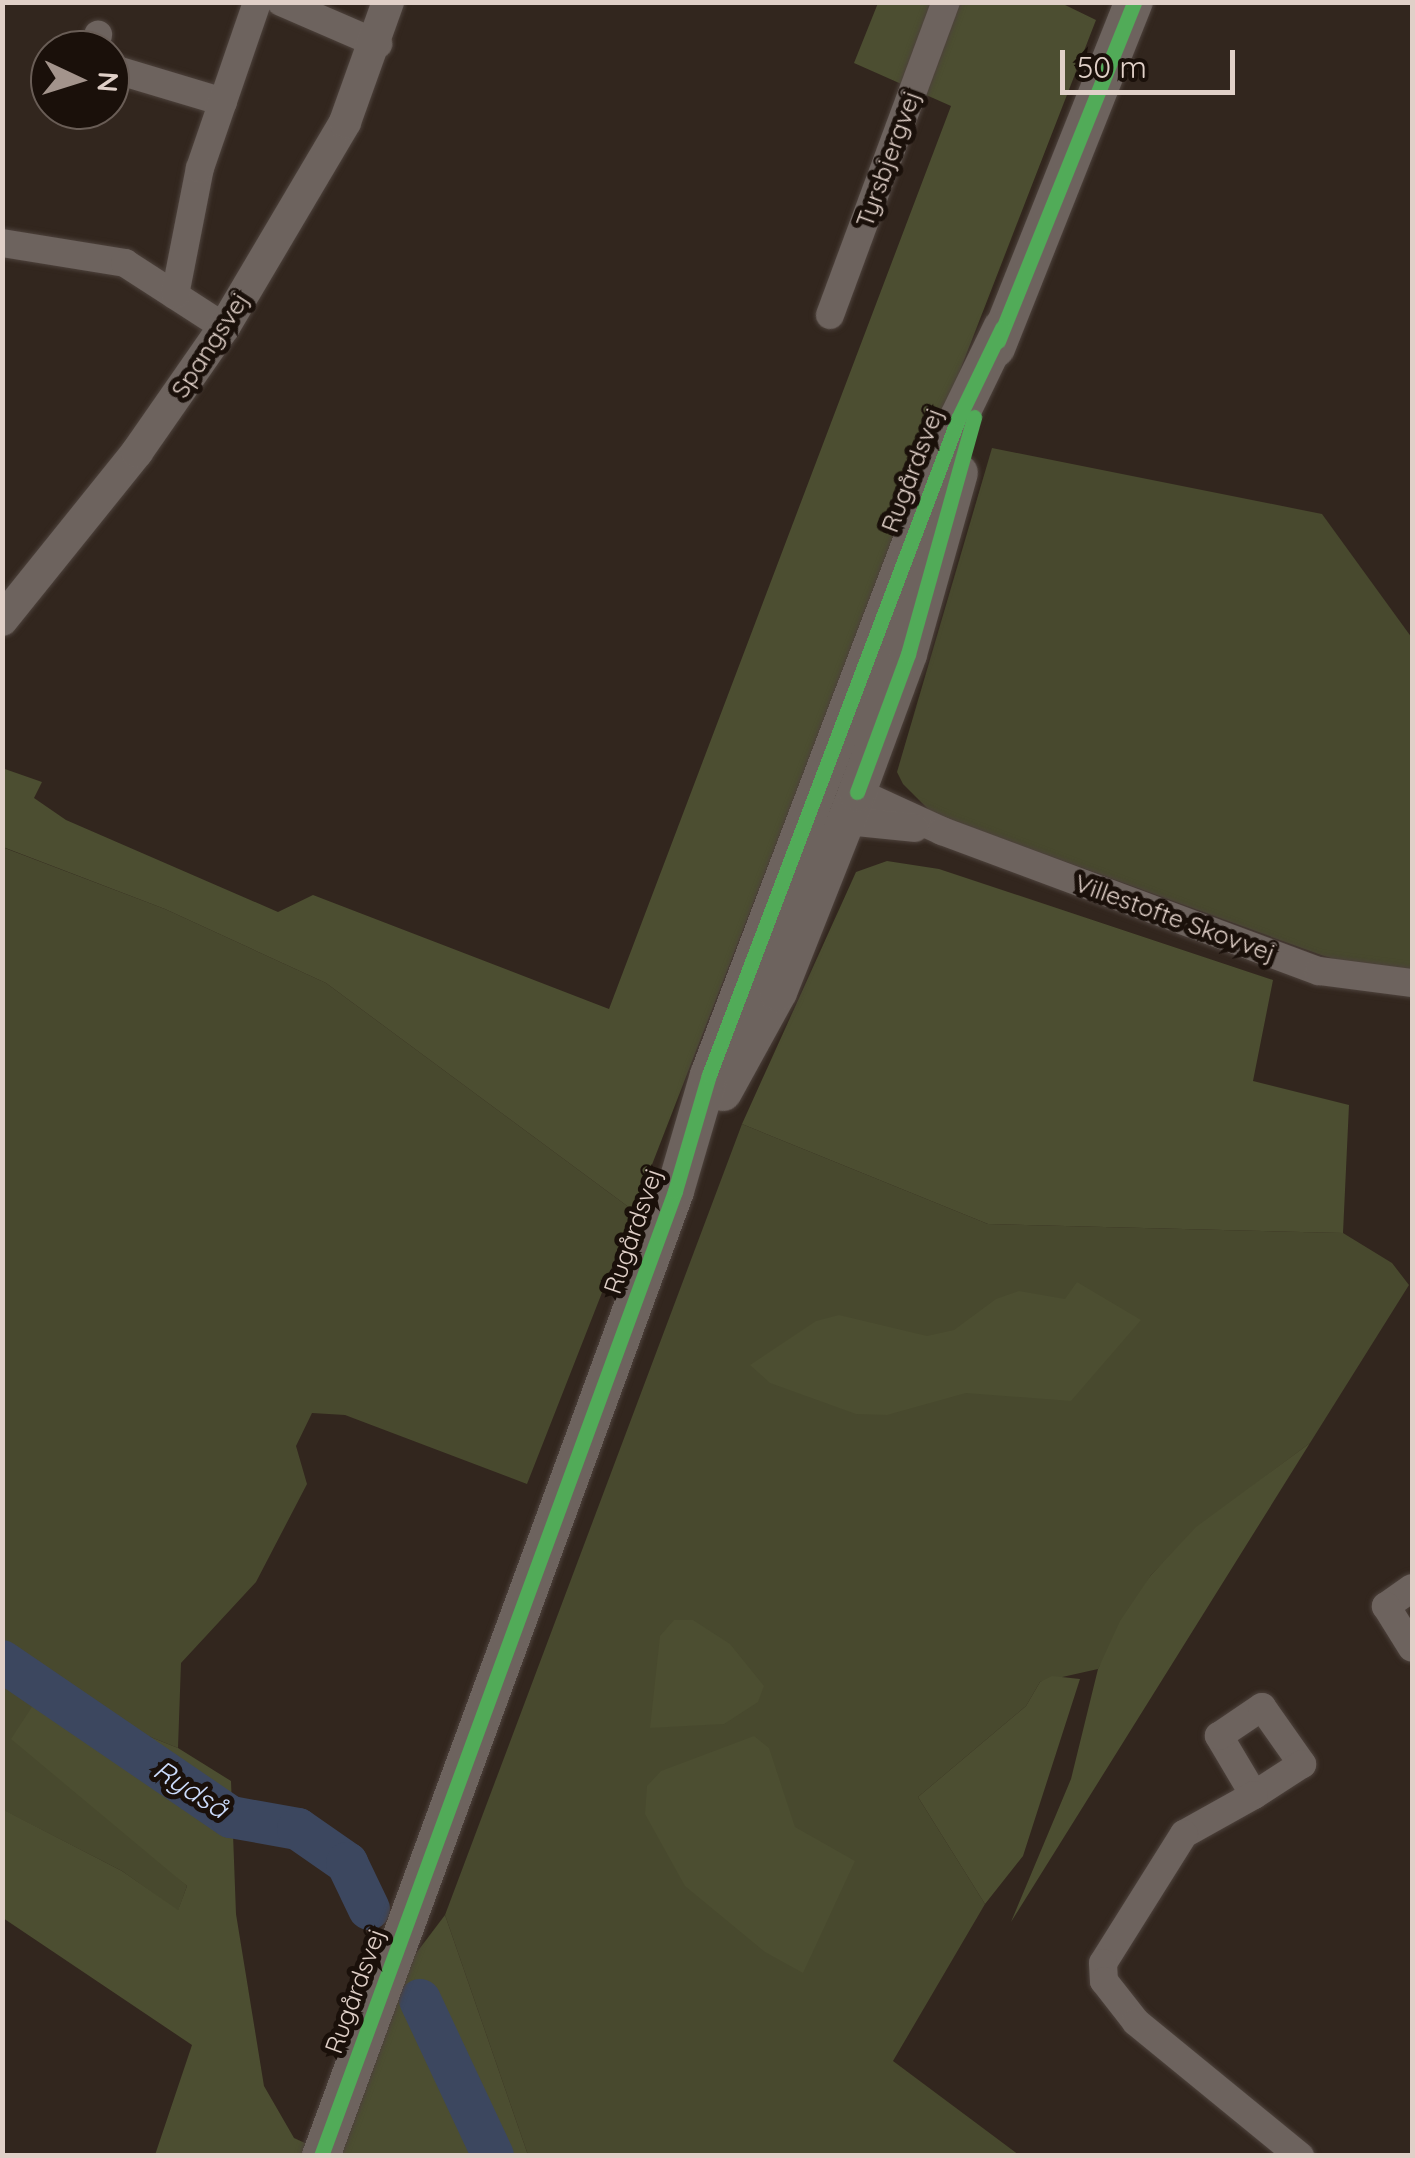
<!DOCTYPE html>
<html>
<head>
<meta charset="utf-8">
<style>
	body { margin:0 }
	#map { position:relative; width:1415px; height:2158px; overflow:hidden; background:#32261e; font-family:Quicksand,sans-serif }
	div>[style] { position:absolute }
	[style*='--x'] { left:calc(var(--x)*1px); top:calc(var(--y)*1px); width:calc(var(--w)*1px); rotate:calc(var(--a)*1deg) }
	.green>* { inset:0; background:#48492e }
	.forest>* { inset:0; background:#4c4e31 }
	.river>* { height:42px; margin:-21px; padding:0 21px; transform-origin:21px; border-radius:21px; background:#3c475f }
	.roads { filter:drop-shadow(0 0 2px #4d423c) drop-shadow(0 0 2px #4d423c) }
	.minor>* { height:28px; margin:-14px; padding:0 14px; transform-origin:14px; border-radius:14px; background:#6d635e }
	.tertiary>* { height:32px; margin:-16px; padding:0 16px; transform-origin:16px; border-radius:16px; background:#6d635e }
	.secondary>* { height:38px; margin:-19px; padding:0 19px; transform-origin:19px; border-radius:19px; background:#6d635e }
	.cycleway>* { height:15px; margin:-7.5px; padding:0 7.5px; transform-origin:7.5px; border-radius:7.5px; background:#51ab58 }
	span { translate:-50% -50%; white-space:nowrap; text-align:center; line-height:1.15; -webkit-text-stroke:10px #1a100a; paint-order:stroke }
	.street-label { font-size:25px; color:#e0d0c8 }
	.water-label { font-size:28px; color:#cbdbfb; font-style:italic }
	.frame { position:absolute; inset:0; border:5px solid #e0d0c8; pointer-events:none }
	.north { position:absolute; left:30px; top:30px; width:100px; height:100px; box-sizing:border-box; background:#1a100a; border:2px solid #695d56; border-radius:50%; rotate:94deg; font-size:28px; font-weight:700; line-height:40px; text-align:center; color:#e0d0c8 }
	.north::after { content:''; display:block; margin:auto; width:35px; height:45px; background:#a3948c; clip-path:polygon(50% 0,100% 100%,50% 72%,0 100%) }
	.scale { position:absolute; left:1060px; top:50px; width:175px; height:45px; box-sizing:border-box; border:5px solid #e0d0c8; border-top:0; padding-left:12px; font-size:30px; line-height:35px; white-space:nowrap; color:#e0d0c8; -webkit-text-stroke:8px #1a100a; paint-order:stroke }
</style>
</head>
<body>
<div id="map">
	<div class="green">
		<i style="clip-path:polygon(992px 448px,1322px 514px,1412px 638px,1412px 972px,1378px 972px,1321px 955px,932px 813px,903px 784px,897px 772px)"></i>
		<i style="clip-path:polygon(2px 847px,165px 909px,326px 983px,634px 1211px,527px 1484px,345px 1415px,312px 1413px,296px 1446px,307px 1484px,256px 1582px,181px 1663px,178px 1748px,41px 1693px,123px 1827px,187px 1886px,178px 1911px,122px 1871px,3px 1810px)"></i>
		<i style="clip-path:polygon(742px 1124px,988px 1224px,1343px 1233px,1392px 1263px,1409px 1285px,1310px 1443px,1197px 1528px,1151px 1575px,1098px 1669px,1040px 1682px,1026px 1706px,918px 1797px,985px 1904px,893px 2061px,1019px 2155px,528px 2155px,445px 1915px)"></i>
	</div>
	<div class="forest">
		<i style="clip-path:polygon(878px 3px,1061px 3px,1096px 20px,634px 1211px,326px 983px,165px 909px,3px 847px,2px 768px,42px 782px,34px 798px,66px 820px,278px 912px,313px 895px,609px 1009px,951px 106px,854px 63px)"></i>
		<i style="clip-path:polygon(887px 861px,939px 869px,1273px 980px,1253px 1081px,1349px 1105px,1343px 1233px,988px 1224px,742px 1124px,856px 872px)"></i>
		<i style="clip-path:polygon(1077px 1282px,1141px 1320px,1071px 1401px,966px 1393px,887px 1415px,856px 1414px,770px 1383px,750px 1365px,816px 1321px,839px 1315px,927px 1336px,954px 1330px,996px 1299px,1019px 1291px,1065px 1299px)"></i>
		<i style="clip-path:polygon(1310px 1443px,1011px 1922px,1071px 1779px,1098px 1669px,1120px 1621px,1151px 1575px,1196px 1527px)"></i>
		<i style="clip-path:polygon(674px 1620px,693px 1620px,730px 1644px,764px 1686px,758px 1702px,724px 1724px,650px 1728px,660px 1636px)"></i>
		<i style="clip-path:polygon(1052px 1676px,1080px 1679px,1023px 1856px,985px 1904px,918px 1797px,1026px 1706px,1040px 1682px)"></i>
		<i style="clip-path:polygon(41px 1693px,178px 1748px,231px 1781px,236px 1914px,264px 2086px,294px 2138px,331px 2155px,155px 2155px,192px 2045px,3px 1918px,2px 1809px,122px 1871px,178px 1910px,187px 1886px,11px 1739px)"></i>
		<i style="clip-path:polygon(754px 1736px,769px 1748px,795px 1827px,855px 1861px,803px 1973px,765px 1952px,685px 1886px,645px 1814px,647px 1786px,661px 1771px)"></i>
		<i style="clip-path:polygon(445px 1915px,528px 2155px,338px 2156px,414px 1956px)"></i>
	</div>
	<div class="river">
		<i style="--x:2;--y:1661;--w:277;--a:34.3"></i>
		<i style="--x:231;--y:1817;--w:68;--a:10.2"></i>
		<i style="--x:298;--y:1829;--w:60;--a:34.8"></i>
		<i style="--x:347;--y:1863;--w:51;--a:64.4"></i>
		<i style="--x:420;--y:2000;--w:172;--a:64.9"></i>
	</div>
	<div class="roads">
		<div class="minor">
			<i style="--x:281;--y:2;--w:106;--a:23.4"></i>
			<i style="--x:94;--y:50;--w:16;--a:-75"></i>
			<i style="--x:110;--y:68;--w:118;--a:16.7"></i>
			<i style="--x:2;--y:243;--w:125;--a:9.2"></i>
			<i style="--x:125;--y:263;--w:118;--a:32.9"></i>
			<i style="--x:175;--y:295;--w:129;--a:-78.9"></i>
			<i style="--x:200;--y:168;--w:176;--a:-71"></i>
			<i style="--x:830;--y:315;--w:334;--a:-69.7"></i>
			<i style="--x:857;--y:792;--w:94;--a:24.6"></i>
			<i style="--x:942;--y:831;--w:402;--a:20.4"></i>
			<i style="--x:1319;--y:971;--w:94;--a:7.4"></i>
			<i style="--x:846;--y:821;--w:69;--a:5.8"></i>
			<i style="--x:1412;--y:1588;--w:32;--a:145"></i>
			<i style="--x:1386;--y:1606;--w:49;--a:58.2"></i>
			<i style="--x:1254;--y:1795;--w:69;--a:-120.7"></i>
			<i style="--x:1219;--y:1736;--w:52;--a:-34"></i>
			<i style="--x:1262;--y:1707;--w:70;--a:54.9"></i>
			<i style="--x:1302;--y:1764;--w:57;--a:147.1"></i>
			<i style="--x:1254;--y:1795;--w:80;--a:150.9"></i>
			<i style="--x:1184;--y:1834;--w:152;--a:122.1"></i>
			<i style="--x:1103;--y:1963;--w:18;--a:87"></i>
			<i style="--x:1104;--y:1981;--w:52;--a:52"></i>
			<i style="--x:1136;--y:2022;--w:212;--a:39.3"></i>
		</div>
		<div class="tertiary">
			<i style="--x:2;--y:620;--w:216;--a:-51.2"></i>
			<i style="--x:137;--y:452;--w:152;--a:-55.2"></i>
			<i style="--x:224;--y:327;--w:238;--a:-59.4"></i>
			<i style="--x:345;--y:122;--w:127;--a:-70.3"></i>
		</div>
		<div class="secondary">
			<i style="--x:996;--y:348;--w:373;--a:-68.3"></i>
			<i style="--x:723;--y:1092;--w:114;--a:-61.2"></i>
			<i style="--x:778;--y:992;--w:215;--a:-68.4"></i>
			<i style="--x:857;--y:792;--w:147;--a:-69.7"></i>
			<i style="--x:908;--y:654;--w:188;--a:-74.3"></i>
			<i style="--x:321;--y:2156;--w:1028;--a:-69.85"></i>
			<i style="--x:675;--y:1191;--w:121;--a:-73.7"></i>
			<i style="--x:709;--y:1075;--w:702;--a:-69.21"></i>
			<i style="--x:958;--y:419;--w:101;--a:-64.2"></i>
		</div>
	</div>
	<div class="cycleway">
		<i style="--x:998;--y:341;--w:365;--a:-68.1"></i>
		<i style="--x:857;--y:792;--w:147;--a:-69.7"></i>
		<i style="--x:908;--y:654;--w:246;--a:-74.4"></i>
		<i style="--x:321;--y:2156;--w:1028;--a:-69.85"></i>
		<i style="--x:675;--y:1191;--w:121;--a:-73.7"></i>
		<i style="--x:709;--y:1075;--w:702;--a:-69.21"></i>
		<i style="--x:958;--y:419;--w:101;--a:-64.2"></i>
	</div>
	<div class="street-label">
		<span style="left:888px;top:159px;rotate:-70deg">Tyrsbjergvej</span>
		<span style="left:210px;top:345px;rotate:-57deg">Spangsvej</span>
		<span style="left:912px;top:470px;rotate:-69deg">Rugårdsvej</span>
		<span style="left:1175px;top:918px;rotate:20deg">Villestofte Skovvej</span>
		<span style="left:633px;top:1231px;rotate:-71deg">Rugårdsvej</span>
		<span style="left:355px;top:1991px;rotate:-70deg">Rugårdsvej</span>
	</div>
	<div class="water-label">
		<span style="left:191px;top:1789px;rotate:33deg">Rydså</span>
	</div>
	<div class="frame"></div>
	<div class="north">N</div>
	<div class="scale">50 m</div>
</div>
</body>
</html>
